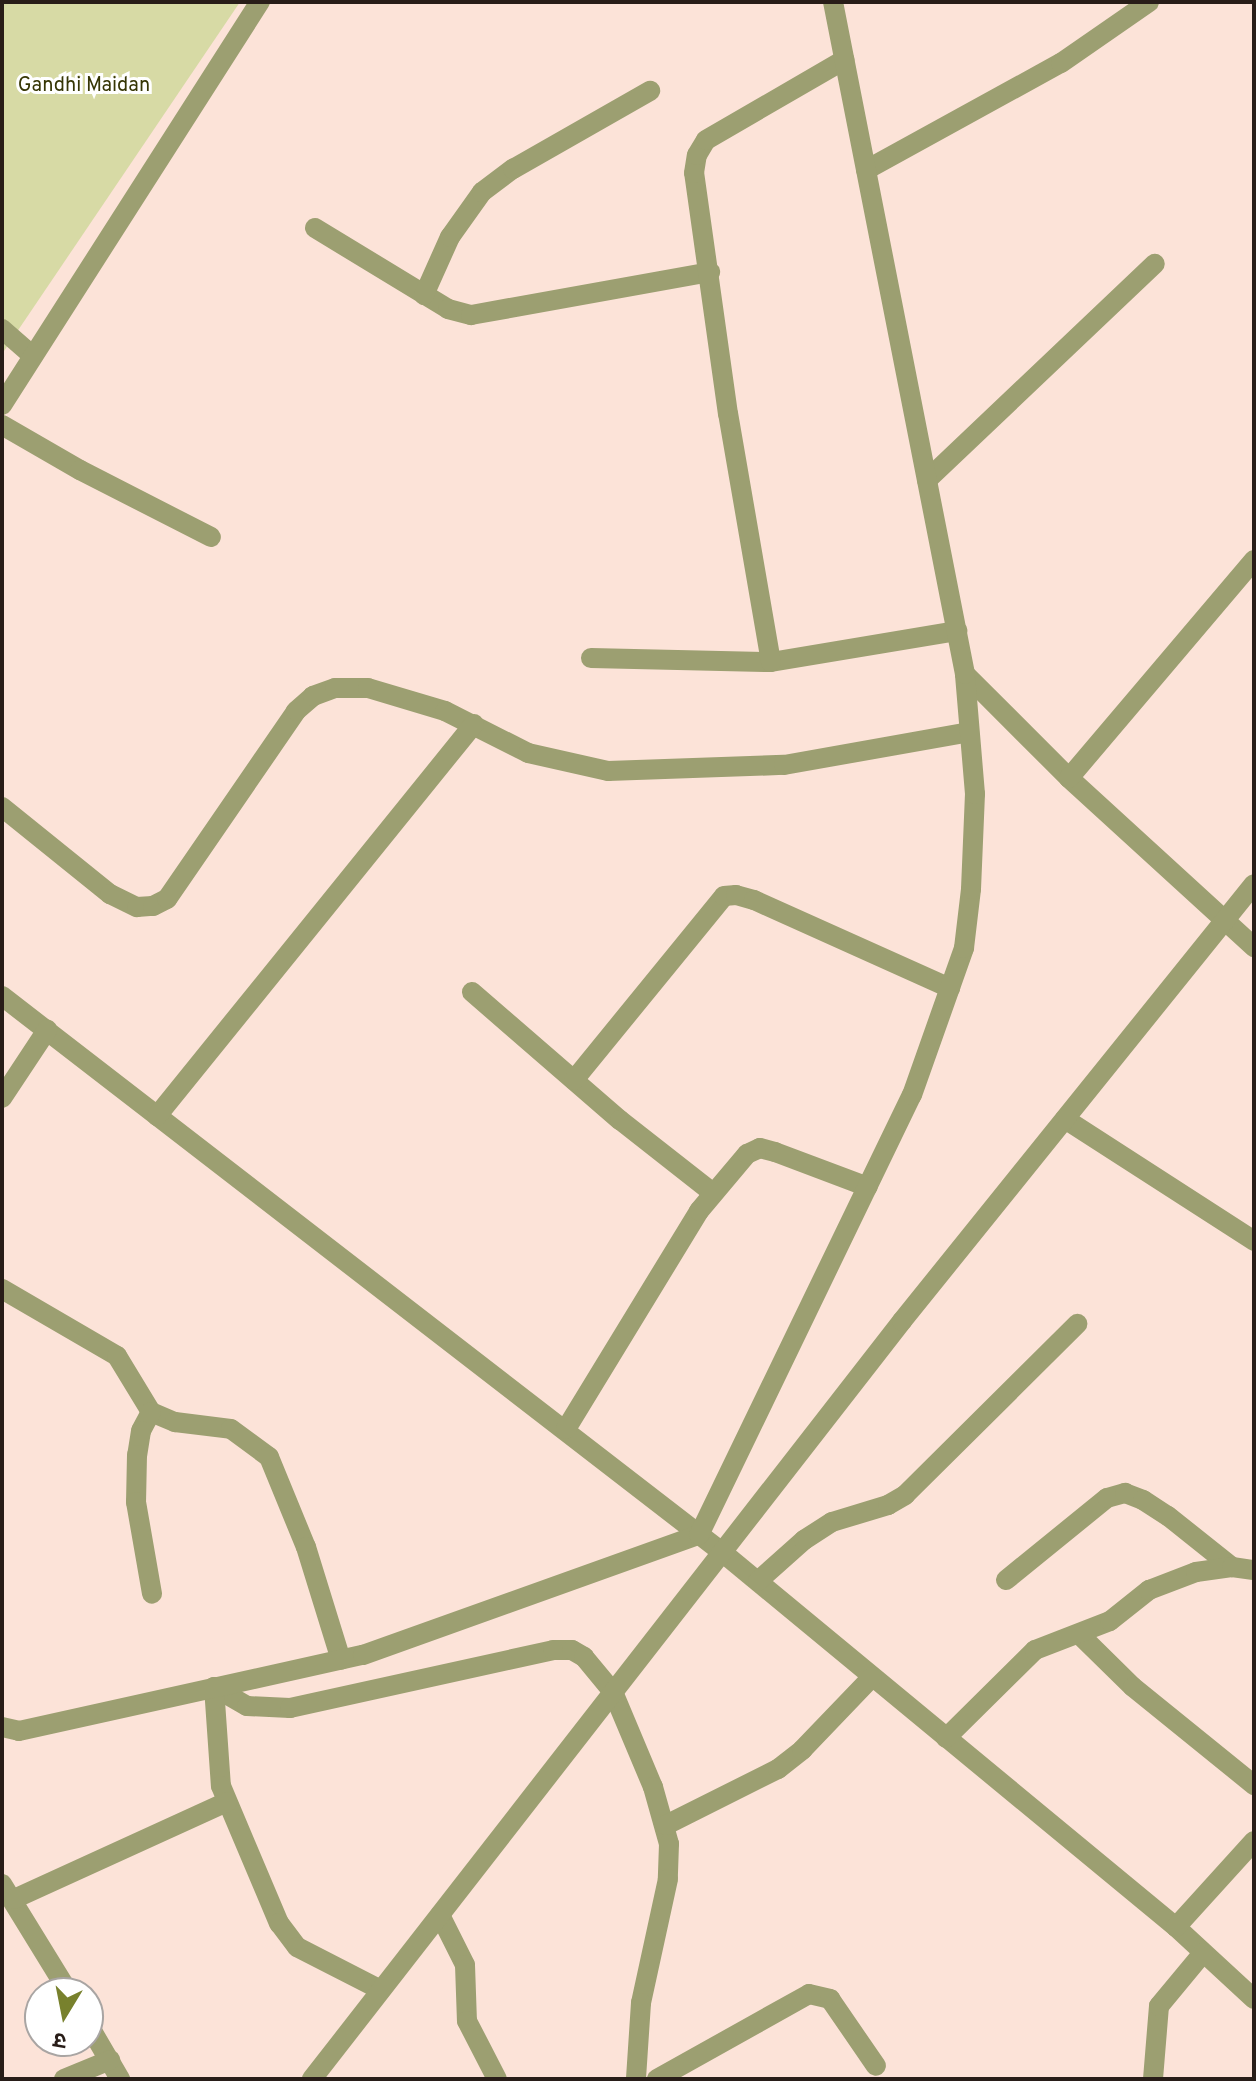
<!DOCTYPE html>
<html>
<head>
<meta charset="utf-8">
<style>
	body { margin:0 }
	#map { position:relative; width:1256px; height:2081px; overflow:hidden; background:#fce3d8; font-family:Overpass,"Noto Sans Devanagari",sans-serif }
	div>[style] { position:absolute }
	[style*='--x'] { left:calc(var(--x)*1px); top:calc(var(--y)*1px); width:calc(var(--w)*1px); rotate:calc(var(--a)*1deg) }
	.green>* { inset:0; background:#d7daa5 }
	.minor>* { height:20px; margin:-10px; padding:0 10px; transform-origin:10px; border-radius:10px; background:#9c9f71 }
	span { translate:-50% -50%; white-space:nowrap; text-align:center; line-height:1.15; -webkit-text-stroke:6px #fff; paint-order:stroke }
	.park-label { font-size:20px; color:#363605 }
	.frame { position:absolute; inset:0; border:4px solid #281d18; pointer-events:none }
	.north { position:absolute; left:24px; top:1977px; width:80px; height:80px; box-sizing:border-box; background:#fff; border:2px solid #a9a5a3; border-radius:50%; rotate:190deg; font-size:22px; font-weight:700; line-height:32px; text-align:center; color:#281d18 }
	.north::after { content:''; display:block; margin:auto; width:28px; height:36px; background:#78812d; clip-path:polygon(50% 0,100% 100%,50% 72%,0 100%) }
</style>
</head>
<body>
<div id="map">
	<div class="green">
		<i style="clip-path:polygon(2px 2px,240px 2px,2px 354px)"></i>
	</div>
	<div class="minor">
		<i style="--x:866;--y:170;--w:222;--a:-28.8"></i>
		<i style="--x:1061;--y:63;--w:107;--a:-34.7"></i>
		<i style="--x:315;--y:228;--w:156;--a:31.3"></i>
		<i style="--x:448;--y:309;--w:24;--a:15"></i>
		<i style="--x:471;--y:315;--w:243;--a:-10.2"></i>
		<i style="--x:424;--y:295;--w:64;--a:-65.9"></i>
		<i style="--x:450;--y:237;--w:55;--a:-54.6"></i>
		<i style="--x:482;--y:192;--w:39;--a:-37"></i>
		<i style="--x:513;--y:169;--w:158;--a:-29.7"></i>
		<i style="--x:2;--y:329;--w:41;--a:41.1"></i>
		<i style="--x:2;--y:405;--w:479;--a:-57.4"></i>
		<i style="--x:2;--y:425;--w:90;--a:30"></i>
		<i style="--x:80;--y:470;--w:147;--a:27.1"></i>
		<i style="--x:927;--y:480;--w:314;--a:-43.5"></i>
		<i style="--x:591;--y:658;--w:180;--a:1.3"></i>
		<i style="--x:771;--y:662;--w:189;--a:-9.5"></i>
		<i style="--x:771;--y:662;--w:252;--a:-99.8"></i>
		<i style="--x:728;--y:414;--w:243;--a:-98"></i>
		<i style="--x:694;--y:173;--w:18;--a:-81"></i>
		<i style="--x:697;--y:155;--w:17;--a:-59"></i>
		<i style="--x:706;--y:140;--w:160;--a:-30.1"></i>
		<i style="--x:965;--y:674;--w:147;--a:45"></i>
		<i style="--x:1069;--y:778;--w:251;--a:42.4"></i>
		<i style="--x:1069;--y:778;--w:286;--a:-49.7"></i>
		<i style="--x:2;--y:807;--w:139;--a:38.9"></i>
		<i style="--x:110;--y:894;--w:30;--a:26"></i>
		<i style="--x:137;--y:907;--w:16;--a:-4"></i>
		<i style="--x:153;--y:906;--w:16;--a:-27"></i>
		<i style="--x:167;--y:899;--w:228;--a:-55.5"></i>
		<i style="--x:296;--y:711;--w:23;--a:-41"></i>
		<i style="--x:313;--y:696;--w:23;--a:-20"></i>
		<i style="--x:335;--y:688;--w:33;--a:0"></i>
		<i style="--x:368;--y:688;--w:80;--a:16.6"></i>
		<i style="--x:445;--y:711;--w:93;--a:26.8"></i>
		<i style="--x:528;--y:753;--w:82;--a:12.7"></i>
		<i style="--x:608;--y:771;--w:176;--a:-2"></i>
		<i style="--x:784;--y:765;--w:188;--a:-10.1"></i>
		<i style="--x:472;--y:992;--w:196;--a:40.9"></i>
		<i style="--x:620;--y:1120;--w:118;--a:38.1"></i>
		<i style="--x:2;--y:996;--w:910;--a:37.68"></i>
		<i style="--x:722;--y:1552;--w:589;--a:39.56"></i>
		<i style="--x:1176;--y:1927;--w:106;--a:42.7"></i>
		<i style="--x:574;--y:1080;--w:237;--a:-50.8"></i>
		<i style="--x:724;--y:896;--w:12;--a:-5"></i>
		<i style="--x:736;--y:895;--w:19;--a:16"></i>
		<i style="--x:754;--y:900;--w:215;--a:24.2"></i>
		<i style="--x:2;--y:1098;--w:82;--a:-56.5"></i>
		<i style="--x:157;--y:1116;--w:504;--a:-51.04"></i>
		<i style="--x:1065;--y:1119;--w:225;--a:32.8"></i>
		<i style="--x:2;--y:1289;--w:133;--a:30.2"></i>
		<i style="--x:117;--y:1356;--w:66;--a:58.7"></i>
		<i style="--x:151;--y:1412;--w:26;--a:23"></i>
		<i style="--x:175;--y:1422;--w:56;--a:7.1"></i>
		<i style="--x:231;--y:1429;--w:47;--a:36.4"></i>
		<i style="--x:269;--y:1457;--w:97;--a:67.7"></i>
		<i style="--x:306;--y:1547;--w:118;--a:72.8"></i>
		<i style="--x:151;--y:1412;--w:21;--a:118"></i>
		<i style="--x:141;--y:1431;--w:24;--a:99"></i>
		<i style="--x:137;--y:1455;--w:47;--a:91.2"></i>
		<i style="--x:136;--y:1502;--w:93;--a:80.1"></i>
		<i style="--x:566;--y:1429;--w:255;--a:-58.6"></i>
		<i style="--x:699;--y:1211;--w:75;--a:-49.9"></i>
		<i style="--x:747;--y:1154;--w:14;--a:-25"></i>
		<i style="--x:760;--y:1148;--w:16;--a:15"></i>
		<i style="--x:775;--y:1152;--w:99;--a:20.6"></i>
		<i style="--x:1006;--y:1580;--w:130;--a:-39.1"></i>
		<i style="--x:1107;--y:1498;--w:19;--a:-16"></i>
		<i style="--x:1125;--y:1493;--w:19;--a:21"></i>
		<i style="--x:1143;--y:1500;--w:30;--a:33"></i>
		<i style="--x:1168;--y:1516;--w:82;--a:38.6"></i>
		<i style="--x:758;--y:1581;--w:62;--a:-41.7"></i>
		<i style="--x:804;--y:1540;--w:33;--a:-33"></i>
		<i style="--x:832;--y:1522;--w:59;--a:-16.9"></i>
		<i style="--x:888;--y:1505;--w:20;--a:-30"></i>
		<i style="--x:905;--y:1495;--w:243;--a:-44.8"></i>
		<i style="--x:1080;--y:1635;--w:74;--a:44.5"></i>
		<i style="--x:1133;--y:1687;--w:156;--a:39"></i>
		<i style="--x:214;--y:1687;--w:38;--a:30"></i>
		<i style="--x:247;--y:1706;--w:43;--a:2.7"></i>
		<i style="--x:290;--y:1708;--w:269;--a:-12.4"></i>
		<i style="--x:553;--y:1650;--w:19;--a:0"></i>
		<i style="--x:572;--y:1650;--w:14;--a:30"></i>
		<i style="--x:584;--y:1657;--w:45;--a:50.4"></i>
		<i style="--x:613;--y:1692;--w:103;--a:67.2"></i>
		<i style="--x:653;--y:1787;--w:59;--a:74.3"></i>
		<i style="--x:669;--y:1844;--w:35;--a:92"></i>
		<i style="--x:668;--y:1879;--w:127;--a:102.3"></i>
		<i style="--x:641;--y:2003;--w:76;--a:93.8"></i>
		<i style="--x:214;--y:1687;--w:99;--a:86"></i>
		<i style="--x:221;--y:1786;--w:149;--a:67.1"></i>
		<i style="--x:279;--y:1923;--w:30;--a:53"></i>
		<i style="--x:297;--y:1947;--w:94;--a:27.1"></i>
		<i style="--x:2;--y:1727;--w:17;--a:13"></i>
		<i style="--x:19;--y:1731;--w:352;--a:-12.5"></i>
		<i style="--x:363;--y:1655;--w:357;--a:-19.7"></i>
		<i style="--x:699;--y:1535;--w:489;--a:-64.2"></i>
		<i style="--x:912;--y:1095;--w:156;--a:-70.5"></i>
		<i style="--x:964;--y:948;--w:59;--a:-83.2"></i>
		<i style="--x:971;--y:889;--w:95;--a:-87.6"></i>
		<i style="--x:975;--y:794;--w:120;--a:-94.8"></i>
		<i style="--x:965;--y:674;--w:685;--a:-101.11"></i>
		<i style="--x:946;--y:1738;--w:125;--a:-44.7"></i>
		<i style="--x:1035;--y:1650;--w:80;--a:-21.1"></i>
		<i style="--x:1110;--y:1621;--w:50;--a:-38.5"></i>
		<i style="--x:1149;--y:1590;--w:50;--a:-21"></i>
		<i style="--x:1196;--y:1572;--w:36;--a:-8"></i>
		<i style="--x:1232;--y:1567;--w:22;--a:8"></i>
		<i style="--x:666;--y:1825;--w:125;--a:-26.6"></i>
		<i style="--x:778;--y:1769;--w:31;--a:-38"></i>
		<i style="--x:802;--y:1750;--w:101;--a:-46.2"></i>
		<i style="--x:2;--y:1884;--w:128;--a:58.4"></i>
		<i style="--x:14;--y:1899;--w:234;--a:-24.5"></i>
		<i style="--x:440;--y:1915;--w:56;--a:63.4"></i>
		<i style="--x:465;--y:1965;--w:56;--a:88"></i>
		<i style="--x:467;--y:2021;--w:65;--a:62.7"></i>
		<i style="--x:1176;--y:1927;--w:116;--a:-47.8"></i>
		<i style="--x:88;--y:2024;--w:64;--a:59.8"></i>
		<i style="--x:64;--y:2079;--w:50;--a:-22.4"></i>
		<i style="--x:312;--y:2079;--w:961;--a:-52.1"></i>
		<i style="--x:902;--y:1321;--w:561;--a:-51.15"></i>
		<i style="--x:657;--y:2079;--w:174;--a:-29.2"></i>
		<i style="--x:809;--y:1994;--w:22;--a:13"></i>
		<i style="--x:830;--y:1999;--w:81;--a:55.5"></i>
		<i style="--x:1153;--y:2079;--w:73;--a:-85.3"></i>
		<i style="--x:1159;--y:2006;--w:69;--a:-50.3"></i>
	</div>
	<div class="park-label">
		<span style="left:84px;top:86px">Gandhi Maidan</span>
	</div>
	<div class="frame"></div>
	<div class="north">उ</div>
</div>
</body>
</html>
